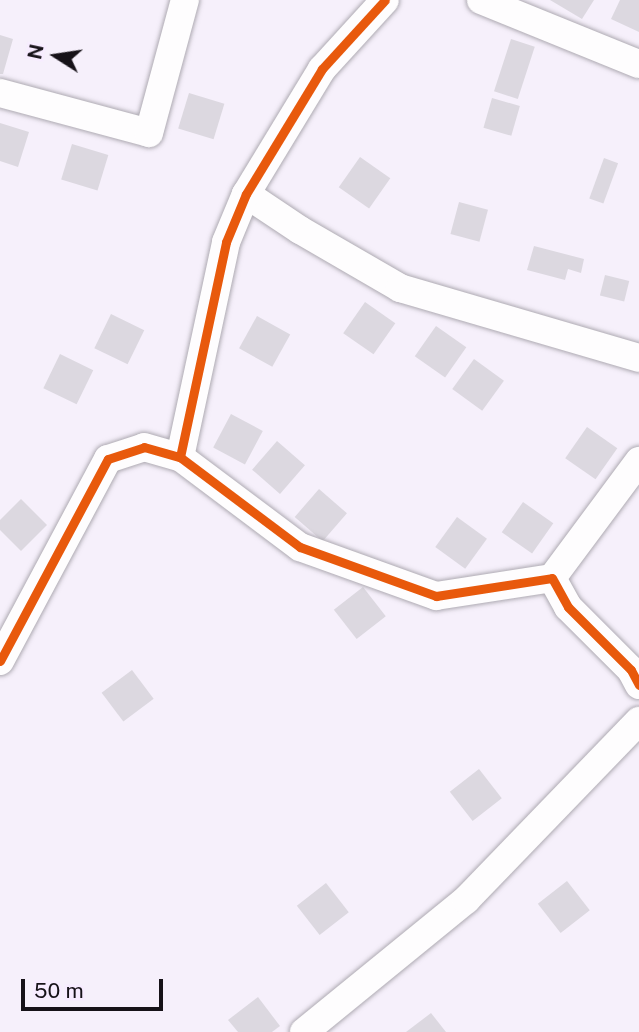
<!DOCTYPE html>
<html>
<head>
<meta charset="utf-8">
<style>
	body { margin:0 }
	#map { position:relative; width:639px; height:1032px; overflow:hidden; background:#f6f0fb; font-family:"Public Sans",sans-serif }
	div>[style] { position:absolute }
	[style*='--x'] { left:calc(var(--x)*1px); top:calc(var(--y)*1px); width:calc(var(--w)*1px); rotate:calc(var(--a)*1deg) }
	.building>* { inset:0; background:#dcd8e0; transform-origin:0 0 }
	.roads { filter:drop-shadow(0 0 2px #aeaab2) drop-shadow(0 0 2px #aeaab2) }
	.minor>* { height:28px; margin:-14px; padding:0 14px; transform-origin:14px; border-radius:14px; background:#fefdfe }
	.cycleway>* { height:9px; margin:-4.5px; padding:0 4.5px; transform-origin:4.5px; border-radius:4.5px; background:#e8590c }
	span { translate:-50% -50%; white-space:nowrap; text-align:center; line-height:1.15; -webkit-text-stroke:5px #f7ecff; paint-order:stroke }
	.north { position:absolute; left:21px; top:21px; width:70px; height:70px; -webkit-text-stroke:5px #f7ecff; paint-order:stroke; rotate:282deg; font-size:19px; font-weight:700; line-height:28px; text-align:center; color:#161218 }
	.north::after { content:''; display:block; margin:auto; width:24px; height:32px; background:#161218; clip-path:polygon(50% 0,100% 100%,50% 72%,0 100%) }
	.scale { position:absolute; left:21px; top:979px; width:142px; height:32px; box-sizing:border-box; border:4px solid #161218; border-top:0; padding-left:9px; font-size:21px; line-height:24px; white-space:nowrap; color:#161218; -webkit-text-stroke:5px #f7ecff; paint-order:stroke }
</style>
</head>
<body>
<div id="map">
	<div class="building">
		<i style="clip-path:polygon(550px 0,594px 0,582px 19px)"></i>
		<i style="clip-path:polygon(620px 0,639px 0,639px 32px,611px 19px)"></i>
		<i style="clip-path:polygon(0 35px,13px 39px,3px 74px,0 74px)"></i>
		<i style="left:511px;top:39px;width:25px;height:55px;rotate:18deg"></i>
		<i style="left:189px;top:93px;width:37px;height:37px;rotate:17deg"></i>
		<i style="left:492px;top:98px;width:29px;height:31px;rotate:16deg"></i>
		<i style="clip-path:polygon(0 123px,29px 132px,18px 167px,0 161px)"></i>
		<i style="left:72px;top:144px;width:38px;height:37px;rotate:17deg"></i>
		<i style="left:360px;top:157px;width:37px;height:37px;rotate:35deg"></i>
		<i style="left:604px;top:158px;width:15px;height:43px;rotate:20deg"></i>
		<i style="left:459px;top:202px;width:30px;height:33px;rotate:15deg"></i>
		<i style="clip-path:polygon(534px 246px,584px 259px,581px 273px,568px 269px,565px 280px,527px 270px)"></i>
		<i style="left:605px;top:275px;width:25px;height:21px;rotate:14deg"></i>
		<i style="left:365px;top:302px;width:37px;height:38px;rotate:35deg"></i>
		<i style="left:111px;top:314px;width:37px;height:38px;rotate:26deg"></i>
		<i style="left:257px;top:316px;width:38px;height:37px;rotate:29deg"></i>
		<i style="left:436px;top:326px;width:37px;height:37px;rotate:35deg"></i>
		<i style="left:60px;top:354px;width:37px;height:38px;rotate:26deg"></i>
		<i style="left:474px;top:359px;width:37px;height:37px;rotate:36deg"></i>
		<i style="left:231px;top:414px;width:36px;height:38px;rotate:28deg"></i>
		<i style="left:587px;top:427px;width:37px;height:38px;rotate:35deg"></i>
		<i style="left:277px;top:441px;width:37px;height:38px;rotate:41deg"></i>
		<i style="left:319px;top:489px;width:37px;height:37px;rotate:41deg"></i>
		<i style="clip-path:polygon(21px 499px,47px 525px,21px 551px,0 530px,0 520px)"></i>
		<i style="left:523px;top:502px;width:37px;height:37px;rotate:35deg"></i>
		<i style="left:457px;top:517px;width:37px;height:37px;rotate:36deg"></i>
		<i style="left:363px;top:587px;width:37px;height:37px;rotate:52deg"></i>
		<i style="left:132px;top:670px;width:36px;height:38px;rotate:53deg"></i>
		<i style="left:479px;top:769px;width:37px;height:37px;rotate:52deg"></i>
		<i style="left:567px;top:881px;width:37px;height:37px;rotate:52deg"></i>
		<i style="left:326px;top:883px;width:37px;height:37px;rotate:52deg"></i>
		<i style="clip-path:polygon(258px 997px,280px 1026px,272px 1032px,238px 1032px,228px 1020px)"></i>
		<i style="clip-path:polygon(431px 1013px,446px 1032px,406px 1032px)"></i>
	</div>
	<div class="roads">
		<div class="minor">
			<i style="--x:481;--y:0;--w:170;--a:22.1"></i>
			<i style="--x:0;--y:93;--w:154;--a:15"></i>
			<i style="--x:149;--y:133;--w:138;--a:-74.9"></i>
			<i style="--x:246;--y:194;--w:65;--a:33.7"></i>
			<i style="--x:300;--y:230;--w:116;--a:30.1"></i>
			<i style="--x:400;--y:288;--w:249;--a:16.3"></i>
			<i style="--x:180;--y:457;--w:150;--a:36.9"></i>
			<i style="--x:300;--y:547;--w:145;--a:19.8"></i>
			<i style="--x:436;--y:596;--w:117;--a:-8.8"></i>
			<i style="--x:552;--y:578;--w:33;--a:61"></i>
			<i style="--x:568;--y:607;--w:89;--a:45"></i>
			<i style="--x:631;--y:670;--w:17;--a:62"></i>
			<i style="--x:552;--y:578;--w:146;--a:-53.4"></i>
			<i style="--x:0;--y:661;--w:229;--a:-61.9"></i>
			<i style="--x:108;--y:459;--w:38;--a:-18"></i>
			<i style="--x:144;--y:447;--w:37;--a:16"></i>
			<i style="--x:180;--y:457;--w:220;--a:-77.9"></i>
			<i style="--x:226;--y:242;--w:52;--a:-67.4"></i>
			<i style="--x:246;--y:194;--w:146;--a:-58.7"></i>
			<i style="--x:322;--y:69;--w:93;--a:-47.6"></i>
			<i style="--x:304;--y:1032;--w:209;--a:-39.2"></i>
			<i style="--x:466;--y:900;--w:249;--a:-46"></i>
		</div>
	</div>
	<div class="cycleway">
		<i style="--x:180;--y:457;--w:150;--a:36.9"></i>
		<i style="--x:300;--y:547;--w:145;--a:19.8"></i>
		<i style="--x:436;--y:596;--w:117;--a:-8.8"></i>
		<i style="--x:552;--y:578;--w:33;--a:61"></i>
		<i style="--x:568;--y:607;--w:89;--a:45"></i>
		<i style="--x:631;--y:670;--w:17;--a:62"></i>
		<i style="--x:0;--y:661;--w:229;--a:-61.9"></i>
		<i style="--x:108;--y:459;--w:38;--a:-18"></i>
		<i style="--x:144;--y:447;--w:37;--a:16"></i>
		<i style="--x:180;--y:457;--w:220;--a:-77.9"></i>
		<i style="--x:226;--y:242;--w:52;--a:-67.4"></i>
		<i style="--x:246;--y:194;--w:146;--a:-58.7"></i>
		<i style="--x:322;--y:69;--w:93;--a:-47.6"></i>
	</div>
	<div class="north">N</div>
	<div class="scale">50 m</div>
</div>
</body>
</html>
